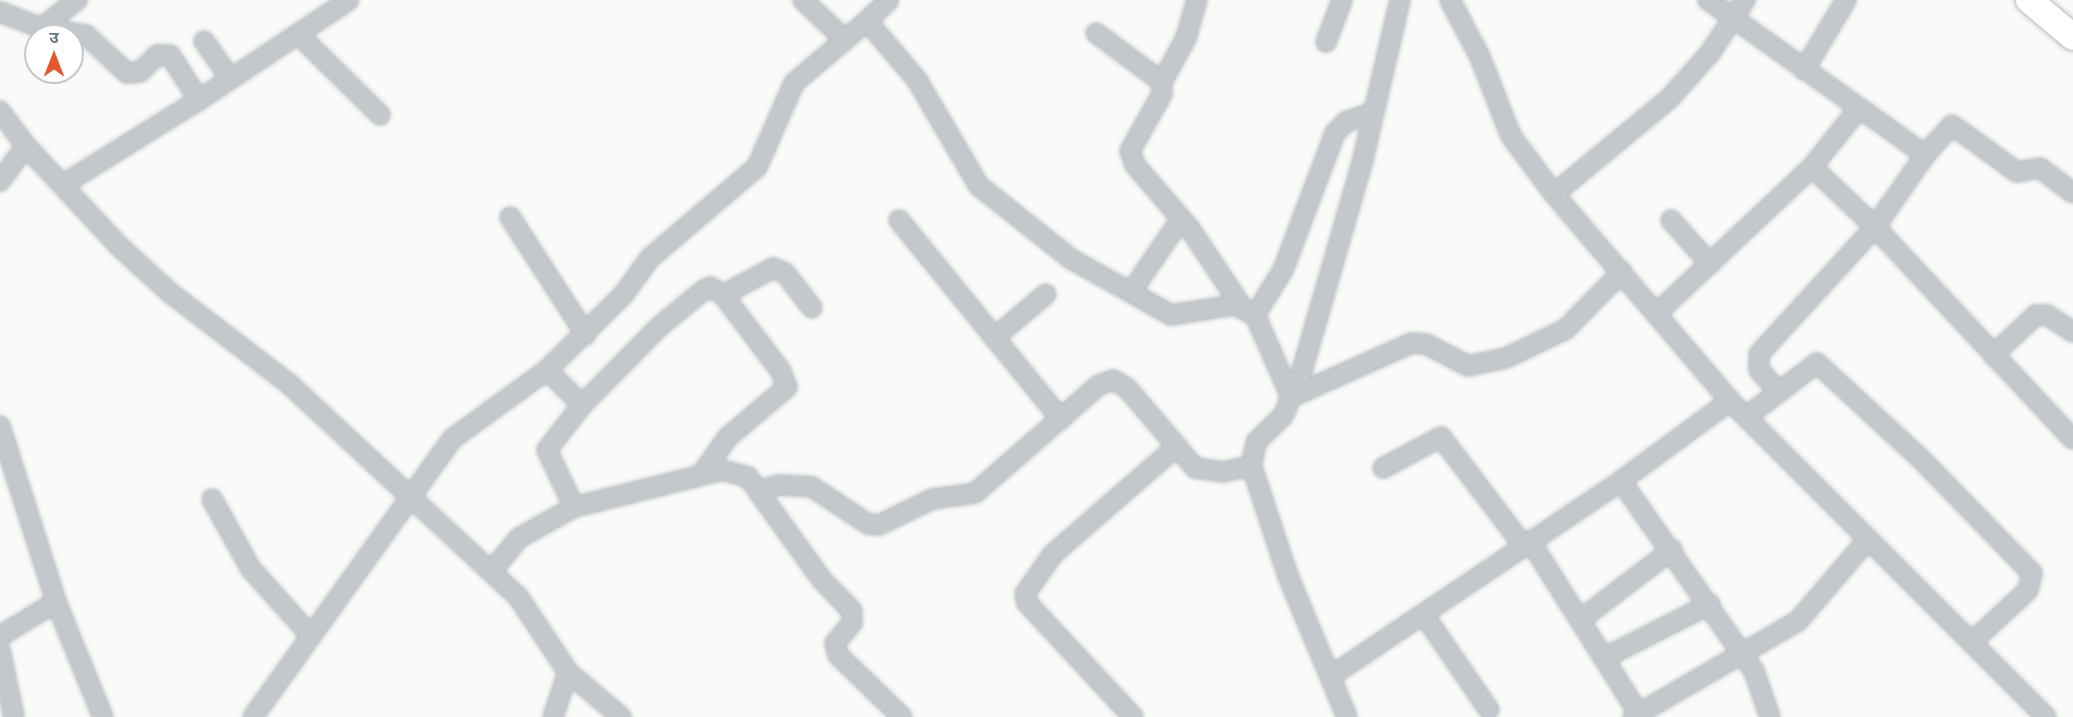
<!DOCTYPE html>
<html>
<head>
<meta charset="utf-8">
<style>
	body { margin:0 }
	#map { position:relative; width:2073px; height:717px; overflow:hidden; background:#fafaf8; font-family:"Source Sans 3","Noto Sans Devanagari",sans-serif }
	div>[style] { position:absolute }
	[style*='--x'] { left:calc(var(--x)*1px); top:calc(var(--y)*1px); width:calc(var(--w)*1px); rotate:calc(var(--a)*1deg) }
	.roads { filter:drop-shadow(0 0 2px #b3babf) drop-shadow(0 0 2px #b3babf) }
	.street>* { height:18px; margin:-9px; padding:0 9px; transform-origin:9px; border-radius:9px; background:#c3c8cc }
	.secondary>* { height:26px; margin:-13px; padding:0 13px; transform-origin:13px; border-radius:13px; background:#fff }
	span { translate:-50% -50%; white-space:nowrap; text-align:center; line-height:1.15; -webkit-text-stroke:6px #fff; paint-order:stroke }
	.north { position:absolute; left:24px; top:24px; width:60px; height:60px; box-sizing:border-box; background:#fff; border:2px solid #c1c8cd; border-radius:50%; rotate:0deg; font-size:16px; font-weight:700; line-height:24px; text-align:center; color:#657683 }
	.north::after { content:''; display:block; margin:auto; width:21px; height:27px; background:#e4572e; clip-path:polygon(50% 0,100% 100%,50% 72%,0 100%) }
</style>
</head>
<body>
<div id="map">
	<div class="roads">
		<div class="street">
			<i style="--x:803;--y:0;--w:57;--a:43.6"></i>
			<i style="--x:1450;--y:0;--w:64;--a:62.2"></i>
			<i style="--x:1480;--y:57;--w:85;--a:68.6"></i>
			<i style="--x:1511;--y:136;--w:72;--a:53.4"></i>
			<i style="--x:1554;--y:194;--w:272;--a:49.6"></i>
			<i style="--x:1730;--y:401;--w:447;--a:45"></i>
			<i style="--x:1708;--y:0;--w:267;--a:35.5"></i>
			<i style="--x:1925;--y:155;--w:40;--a:-48"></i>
			<i style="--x:1952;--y:125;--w:80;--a:35.9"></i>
			<i style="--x:2017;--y:172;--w:23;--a:-10"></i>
			<i style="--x:2040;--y:168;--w:41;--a:37.1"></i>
			<i style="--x:0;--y:12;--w:44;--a:21.3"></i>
			<i style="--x:41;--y:28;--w:46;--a:8.8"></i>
			<i style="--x:86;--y:35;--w:56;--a:42.8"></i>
			<i style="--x:127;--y:73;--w:13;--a:-4"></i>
			<i style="--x:140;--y:72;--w:24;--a:-45"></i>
			<i style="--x:157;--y:55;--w:13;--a:0"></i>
			<i style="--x:170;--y:55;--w:54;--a:57.2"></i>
			<i style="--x:199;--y:100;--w:180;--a:-33.7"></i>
			<i style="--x:867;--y:21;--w:30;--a:-44"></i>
			<i style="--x:41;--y:28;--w:46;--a:-37.9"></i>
			<i style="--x:1096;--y:33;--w:82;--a:36.6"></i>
			<i style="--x:1162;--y:82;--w:12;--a:90"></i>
			<i style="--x:1162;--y:94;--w:65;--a:119.3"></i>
			<i style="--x:1130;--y:151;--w:15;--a:70"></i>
			<i style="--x:1135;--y:165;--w:84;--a:49.3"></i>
			<i style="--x:1190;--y:229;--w:94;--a:56.3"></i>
			<i style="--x:299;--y:35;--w:114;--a:44.6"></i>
			<i style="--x:204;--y:41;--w:45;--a:54.9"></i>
			<i style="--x:1326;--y:42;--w:45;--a:-69.1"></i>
			<i style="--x:1804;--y:70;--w:82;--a:-59"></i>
			<i style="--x:1162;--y:82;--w:50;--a:-61.4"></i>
			<i style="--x:1186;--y:38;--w:40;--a:-74"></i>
			<i style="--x:0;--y:111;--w:44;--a:53.4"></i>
			<i style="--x:26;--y:146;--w:44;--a:126.6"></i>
			<i style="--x:26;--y:146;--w:138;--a:47.1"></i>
			<i style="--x:120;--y:247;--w:65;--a:42.5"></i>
			<i style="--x:168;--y:291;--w:151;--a:37.5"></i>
			<i style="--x:288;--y:383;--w:316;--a:42.9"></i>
			<i style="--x:519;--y:598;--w:89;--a:56.5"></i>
			<i style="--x:568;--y:672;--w:47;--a:108.4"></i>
			<i style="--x:1812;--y:167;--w:87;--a:43.6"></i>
			<i style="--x:1875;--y:227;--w:290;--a:47"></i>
			<i style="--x:64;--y:184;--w:159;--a:-31.9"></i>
			<i style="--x:1554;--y:194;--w:149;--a:-39.6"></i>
			<i style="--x:1669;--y:99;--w:62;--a:-48.3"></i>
			<i style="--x:1710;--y:53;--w:64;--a:-56.6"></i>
			<i style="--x:510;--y:217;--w:140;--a:57.2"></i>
			<i style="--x:899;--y:220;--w:257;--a:50.9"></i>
			<i style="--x:1671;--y:220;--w:59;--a:48.4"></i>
			<i style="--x:1131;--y:292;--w:88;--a:-55.6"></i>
			<i style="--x:1656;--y:314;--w:214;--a:-43.3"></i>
			<i style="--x:1812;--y:167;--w:75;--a:-51.5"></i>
			<i style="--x:1255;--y:315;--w:53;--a:-58.1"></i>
			<i style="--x:1283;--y:270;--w:147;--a:-69.2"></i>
			<i style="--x:1335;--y:133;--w:16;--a:-45"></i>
			<i style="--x:1346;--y:122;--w:27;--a:-20"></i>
			<i style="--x:994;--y:338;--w:68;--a:-40.2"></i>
			<i style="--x:1993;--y:355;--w:59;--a:-42.9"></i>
			<i style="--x:2036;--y:315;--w:11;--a:0"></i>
			<i style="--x:2047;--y:315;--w:31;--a:33"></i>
			<i style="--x:547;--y:370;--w:49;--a:45"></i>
			<i style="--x:582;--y:405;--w:111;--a:-45.4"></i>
			<i style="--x:660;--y:326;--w:57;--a:-39.3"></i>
			<i style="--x:704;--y:290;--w:7;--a:-27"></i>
			<i style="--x:710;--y:287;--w:15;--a:32"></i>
			<i style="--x:723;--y:295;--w:57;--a:-28.4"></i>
			<i style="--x:773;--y:268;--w:13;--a:23"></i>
			<i style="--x:785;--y:273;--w:44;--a:52.4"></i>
			<i style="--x:1778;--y:391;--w:28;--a:-132"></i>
			<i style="--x:1759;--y:370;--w:16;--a:-90"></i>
			<i style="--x:1759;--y:354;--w:172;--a:-47.6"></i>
			<i style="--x:1875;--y:227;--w:88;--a:-55.2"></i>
			<i style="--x:1746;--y:417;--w:89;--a:-37.3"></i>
			<i style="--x:1817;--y:363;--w:139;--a:42.7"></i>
			<i style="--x:1919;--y:457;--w:162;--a:45.8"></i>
			<i style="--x:2032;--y:573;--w:17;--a:103"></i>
			<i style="--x:2028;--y:590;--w:76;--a:137.1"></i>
			<i style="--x:0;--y:426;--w:185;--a:72.3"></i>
			<i style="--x:56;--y:602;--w:124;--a:67.8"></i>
			<i style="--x:1251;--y:468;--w:26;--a:-79"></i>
			<i style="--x:1256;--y:442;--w:37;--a:-44"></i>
			<i style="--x:1283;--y:416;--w:49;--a:-67.1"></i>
			<i style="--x:1302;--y:371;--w:221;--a:-73.9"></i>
			<i style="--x:1363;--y:159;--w:163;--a:-76.9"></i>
			<i style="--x:1383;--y:468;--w:66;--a:-28.1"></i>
			<i style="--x:1441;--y:437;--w:136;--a:52.8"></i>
			<i style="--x:702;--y:474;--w:44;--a:-55.2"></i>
			<i style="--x:727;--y:438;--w:79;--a:-40.4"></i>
			<i style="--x:787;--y:387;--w:18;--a:-112"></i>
			<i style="--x:780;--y:370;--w:94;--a:-127.2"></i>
			<i style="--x:1621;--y:481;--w:232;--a:55"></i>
			<i style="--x:1754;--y:671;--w:49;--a:70.8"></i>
			<i style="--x:758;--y:491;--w:110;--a:54.3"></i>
			<i style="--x:822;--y:580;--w:43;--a:45.9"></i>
			<i style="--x:852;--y:611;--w:12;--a:90"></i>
			<i style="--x:852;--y:623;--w:26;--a:130"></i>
			<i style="--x:835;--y:643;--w:12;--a:76"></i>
			<i style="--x:838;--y:655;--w:89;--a:44.1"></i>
			<i style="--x:212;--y:499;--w:80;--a:60.9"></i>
			<i style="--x:251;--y:569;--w:89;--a:48.2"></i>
			<i style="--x:574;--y:507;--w:63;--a:-115.3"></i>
			<i style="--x:547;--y:450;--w:57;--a:-52.1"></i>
			<i style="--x:1530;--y:541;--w:208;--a:57.8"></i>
			<i style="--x:491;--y:572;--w:44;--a:-50.5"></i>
			<i style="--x:519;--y:538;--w:63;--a:-29.4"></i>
			<i style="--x:574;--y:507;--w:153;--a:-14"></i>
			<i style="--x:722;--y:470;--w:27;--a:15"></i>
			<i style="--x:748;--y:477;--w:17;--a:54"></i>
			<i style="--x:758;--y:491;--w:22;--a:-16"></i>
			<i style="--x:779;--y:485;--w:33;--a:3"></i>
			<i style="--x:812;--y:487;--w:67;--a:33.5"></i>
			<i style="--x:868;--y:524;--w:11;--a:5"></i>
			<i style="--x:879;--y:525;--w:59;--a:-26.1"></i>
			<i style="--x:932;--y:499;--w:43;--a:-7.9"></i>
			<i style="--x:975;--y:493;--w:164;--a:-41.1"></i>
			<i style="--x:1099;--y:385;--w:15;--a:-20"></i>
			<i style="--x:1113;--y:380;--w:16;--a:30"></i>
			<i style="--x:1127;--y:388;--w:105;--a:49.6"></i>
			<i style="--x:1195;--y:468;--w:28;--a:8"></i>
			<i style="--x:1223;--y:472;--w:24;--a:-12"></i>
			<i style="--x:1246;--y:467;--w:10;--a:37"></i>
			<i style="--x:1254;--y:473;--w:108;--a:71.7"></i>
			<i style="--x:1288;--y:576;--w:153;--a:67.3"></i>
			<i style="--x:1424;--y:615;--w:115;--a:55.6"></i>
			<i style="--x:1580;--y:620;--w:116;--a:-37.3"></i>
			<i style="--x:0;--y:636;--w:66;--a:-31.3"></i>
			<i style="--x:0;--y:650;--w:68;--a:78.2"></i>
			<i style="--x:1604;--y:658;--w:119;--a:-27"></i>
			<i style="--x:568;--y:672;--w:70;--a:40.3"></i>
			<i style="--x:1331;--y:676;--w:349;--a:-33.9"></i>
			<i style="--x:1621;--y:481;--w:135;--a:-36.3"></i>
			<i style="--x:253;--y:717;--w:342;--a:-54.4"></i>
			<i style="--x:452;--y:439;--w:117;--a:-36"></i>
			<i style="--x:547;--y:370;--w:108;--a:-44.6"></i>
			<i style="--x:624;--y:294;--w:44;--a:-54.2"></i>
			<i style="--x:650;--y:258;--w:140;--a:-40.4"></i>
			<i style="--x:757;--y:167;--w:92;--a:-66.2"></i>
			<i style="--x:794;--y:83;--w:96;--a:-40.3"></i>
			<i style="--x:867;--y:21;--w:77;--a:49.7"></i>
			<i style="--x:917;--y:80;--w:123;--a:59.7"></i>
			<i style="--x:979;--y:186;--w:117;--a:38.4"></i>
			<i style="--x:1071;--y:259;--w:115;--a:29.2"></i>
			<i style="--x:1171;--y:315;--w:65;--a:-8.9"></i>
			<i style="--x:1235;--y:305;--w:22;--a:27"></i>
			<i style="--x:1255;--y:315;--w:90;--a:66.3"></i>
			<i style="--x:1291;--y:397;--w:133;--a:-24.1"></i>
			<i style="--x:1412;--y:343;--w:14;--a:4"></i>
			<i style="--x:1426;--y:344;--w:47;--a:27.6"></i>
			<i style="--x:1468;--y:366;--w:39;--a:-12"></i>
			<i style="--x:1506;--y:358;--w:67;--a:-25.8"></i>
			<i style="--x:1566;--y:329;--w:80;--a:-45.5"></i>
			<i style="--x:1133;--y:717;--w:156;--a:-132.9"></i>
			<i style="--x:1027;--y:603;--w:9;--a:-103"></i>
			<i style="--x:1025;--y:594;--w:49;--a:-55"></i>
			<i style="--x:1053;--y:554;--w:163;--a:-41"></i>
			<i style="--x:1633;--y:717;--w:191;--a:-30.2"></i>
			<i style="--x:1798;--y:621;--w:108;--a:-49.5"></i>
		</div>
		<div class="secondary">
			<i style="--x:2029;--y:0;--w:57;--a:40.1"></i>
		</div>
	</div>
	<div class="north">उ</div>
</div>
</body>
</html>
